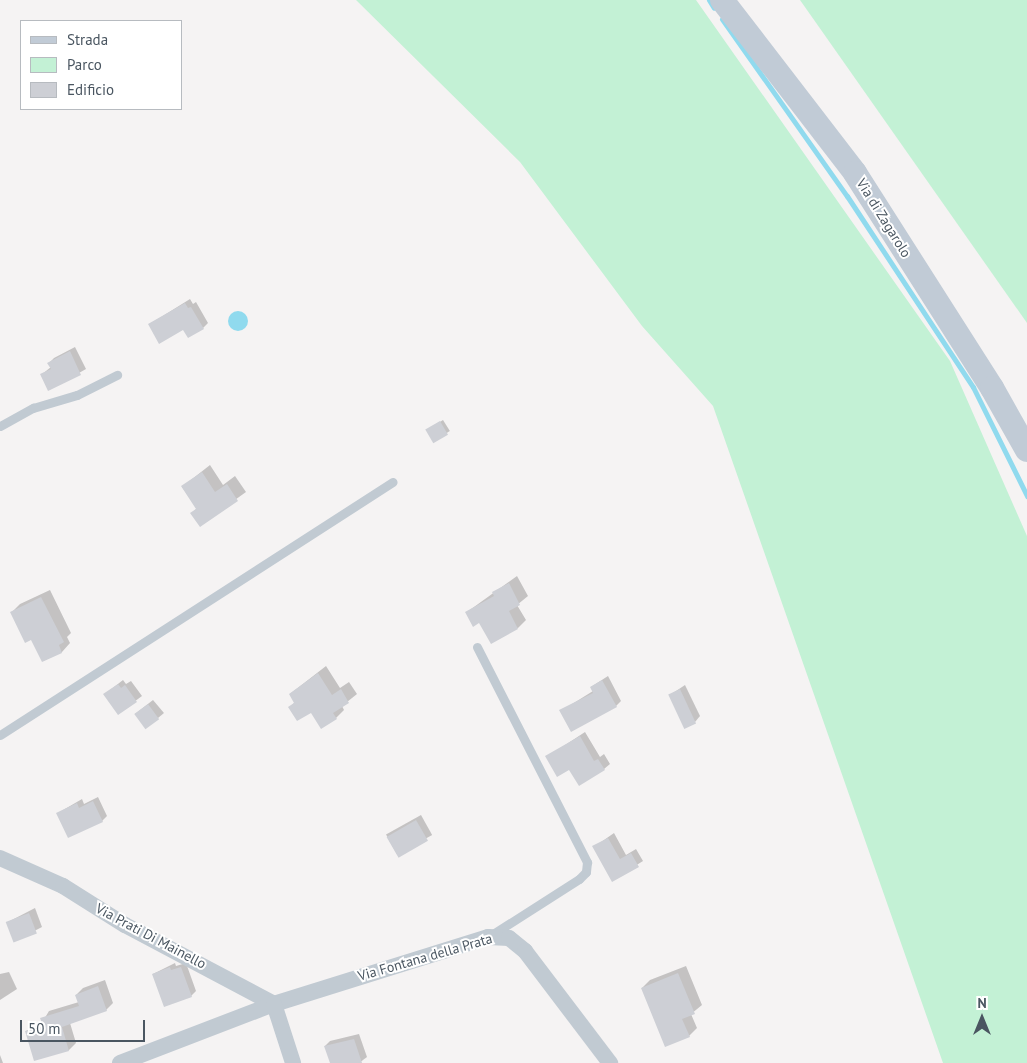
<!DOCTYPE html>
<html>
<head>
<meta charset="utf-8">
<style>
	body { margin:0 }
	#map { position:relative; width:1027px; height:1063px; overflow:hidden; background:#f5f3f3; font-family:"PT Sans",sans-serif }
	div>[style] { position:absolute }
	[style*='--x'] { left:calc(var(--x)*1px); top:calc(var(--y)*1px); width:calc(var(--w)*1px); rotate:calc(var(--a)*1deg) }
	.green>* { inset:0; background:#c3f1d5 }
	.water>* { inset:0; background:#90daee }
	.round { border-radius:50% }
	.shadow>* { inset:0; background:#0003; transform-origin:0 0 }
	.stream>* { height:5px; margin:-2.5px; padding:0 2.5px; transform-origin:2.5px; border-radius:2.5px; background:#90daee }
	.building>* { inset:0; background:#cdcfd5; transform-origin:0 0 }
	.service>* { height:9px; margin:-4.5px; padding:0 4.5px; transform-origin:4.5px; border-radius:4.5px; background:#c1cad2 }
	.minor>* { height:16px; margin:-8px; padding:0 8px; transform-origin:8px; border-radius:8px; background:#c1cad2 }
	.secondary>* { height:24px; margin:-12px; padding:0 12px; transform-origin:12px; border-radius:12px; background:#c1cbd6 }
	span { translate:-50% -50%; white-space:nowrap; text-align:center; line-height:1.15; -webkit-text-stroke:4px #fff; paint-order:stroke }
	.street-label { font-size:14px; color:#4a5661 }
	.legend { position:absolute; left:20px; top:20px; width:162px; height:90px; box-sizing:border-box; background:#fff; border:1px solid #b7bbc0; margin:0; padding:6px 9px; list-style:none; font-size:15px; color:#4a5661 }
	.legend li { display:flex; align-items:center; gap:10px; height:25px }
	.legend b { width:25px; border:1px solid #b7bbc0 }
	.north { position:absolute; left:957px; top:993px; width:50px; height:50px; -webkit-text-stroke:4px #fff; paint-order:stroke; rotate:0deg; font-size:14px; font-weight:700; line-height:20px; text-align:center; color:#4a5661 }
	.north::after { content:''; display:block; margin:auto; width:18px; height:22px; background:#4a5661; clip-path:polygon(50% 0,100% 100%,50% 72%,0 100%) }
	.scale { position:absolute; left:20px; top:1020px; width:125px; height:22px; box-sizing:border-box; border:2px solid #4a5661; border-top:0; padding-left:6px; font-size:15px; line-height:18px; white-space:nowrap; color:#4a5661; -webkit-text-stroke:4px #fff; paint-order:stroke }
</style>
</head>
<body>
<div id="map">
	<div class="green">
		<i style="clip-path:polygon(356px 0,696px 0,950px 361px,1027px 536px,1027px 1063px,943px 1063px,713px 406px,642px 326px,520px 162px)"></i>
		<i style="clip-path:polygon(800px 0,1027px 0,1027px 323px)"></i>
	</div>
	<div class="water">
		<i class="round" style="left:228px;top:311px;width:20px;height:20px"></i>
	</div>
	<div class="shadow">
		<i style="clip-path:polygon(190px 299px,193px 304px,196px 302px,208px 323px,203px 328px,150px 324px)"></i>
		<i style="clip-path:polygon(75px 347px,86px 369px,49px 390px,41px 375px,51px 367px,49px 363px,54px 358px)"></i>
		<i style="left:443px;top:420px;width:13px;height:19px;rotate:58deg"></i>
		<i style="clip-path:polygon(210px 465px,223px 485px,235px 476px,246px 492px,200px 525px,192px 513px,197px 508px,182px 487px)"></i>
		<i style="clip-path:polygon(517px 576px,528px 596px,517px 605px,526px 620px,518px 628px,480px 622px,467px 612px)"></i>
		<i style="clip-path:polygon(50px 590px,71px 633px,67px 637px,70px 643px,62px 652px,43px 661px,32px 638px,12px 612px,20px 604px)"></i>
		<i style="clip-path:polygon(326px 666px,340px 688px,349px 682px,357px 694px,342px 706px,344px 710px,336px 718px,290px 707px,295px 702px,290px 694px)"></i>
		<i style="clip-path:polygon(608px 676px,621px 701px,616px 706px,561px 711px,593px 691px,591px 687px)"></i>
		<i style="clip-path:polygon(123px 680px,126px 684px,131px 681px,142px 696px,119px 713px,105px 694px)"></i>
		<i style="clip-path:polygon(685px 685px,700px 716px,695px 722px,670px 695px)"></i>
		<i style="clip-path:polygon(153px 700px,164px 713px,158px 718px,135px 714px)"></i>
		<i style="clip-path:polygon(585px 732px,600px 757px,604px 754px,610px 764px,604px 769px,570px 768px,547px 757px)"></i>
		<i style="clip-path:polygon(98px 797px,107px 816px,102px 821px,58px 813px,82px 799px,84px 804px)"></i>
		<i style="left:421px;top:815px;width:23px;height:40px;rotate:61deg"></i>
		<i style="clip-path:polygon(614px 833px,626px 855px,636px 849px,643px 861px,613px 880px,594px 847px)"></i>
		<i style="clip-path:polygon(35px 908px,42px 927px,15px 941px,8px 922px)"></i>
		<i style="clip-path:polygon(175px 963px,176px 966px,186px 963px,196px 991px,191px 996px,153px 974px)"></i>
		<i style="clip-path:polygon(686px 966px,702px 1005px,691px 1014px,697px 1028px,689px 1036px,642px 988px,650px 980px)"></i>
		<i style="clip-path:polygon(9px 972px,17px 989px,0 1000px,0 974px)"></i>
		<i style="clip-path:polygon(105px 980px,113px 1003px,106px 1010px,70px 1023px,76px 1043px,69px 1050px,35px 1060px,26px 1031px,43px 1021px,49px 1011px,79px 1002px,76px 995px,83px 988px)"></i>
		<i style="clip-path:polygon(359px 1034px,367px 1057px,359px 1063px,331px 1063px,325px 1046px,330px 1041px)"></i>
		<i style="clip-path:polygon(0 1055px,3px 1063px,0 1063px)"></i>
	</div>
	<div class="stream">
		<i style="--x:709;--y:0;--w:9;--a:58"></i>
		<i style="--x:722;--y:19;--w:217;--a:54.8"></i>
		<i style="--x:847;--y:196;--w:229;--a:56.6"></i>
		<i style="--x:973;--y:387;--w:122;--a:63.6"></i>
	</div>
	<div class="building">
		<i style="clip-path:polygon(185px 303px,188px 308px,191px 307px,204px 329px,188px 338px,183px 330px,159px 344px,148px 324px)"></i>
		<i style="clip-path:polygon(70px 351px,81px 375px,48px 391px,40px 374px,51px 369px,47px 363px)"></i>
		<i style="left:440px;top:421px;width:16px;height:17px;rotate:60deg"></i>
		<i style="clip-path:polygon(202px 472px,215px 492px,227px 484px,238px 501px,200px 527px,190px 513px,196px 509px,181px 486px)"></i>
		<i style="clip-path:polygon(509px 583px,520px 605px,509px 611px,518px 629px,491px 644px,479px 623px,473px 627px,465px 612px,494px 596px,492px 592px)"></i>
		<i style="clip-path:polygon(41px 597px,64px 642px,59px 645px,62px 653px,42px 662px,31px 640px,25px 643px,10px 612px)"></i>
		<i style="clip-path:polygon(318px 673px,332px 695px,341px 689px,349px 703px,333px 713px,337px 719px,321px 729px,311px 713px,297px 721px,288px 707px,294px 703px,289px 694px)"></i>
		<i style="clip-path:polygon(602px 680px,617px 707px,571px 732px,559px 710px,593px 693px,590px 687px)"></i>
		<i style="clip-path:polygon(118px 684px,121px 688px,125px 685px,137px 702px,118px 715px,103px 694px)"></i>
		<i style="left:680px;top:689px;width:38px;height:13px;rotate:65deg"></i>
		<i style="left:148px;top:704px;width:19px;height:17px;rotate:54deg"></i>
		<i style="clip-path:polygon(580px 736px,594px 761px,598px 759px,605px 770px,579px 786px,569px 770px,557px 777px,545px 756px)"></i>
		<i style="clip-path:polygon(93px 801px,103px 822px,68px 838px,56px 813px,77px 803px,79px 808px)"></i>
		<i style="left:416px;top:820px;width:24px;height:34px;rotate:60deg"></i>
		<i style="clip-path:polygon(608px 838px,620px 859px,631px 853px,639px 867px,612px 882px,592px 846px)"></i>
		<i style="left:29px;top:913px;width:22px;height:25px;rotate:69deg"></i>
		<i style="clip-path:polygon(170px 967px,171px 970px,181px 967px,192px 997px,164px 1007px,152px 974px)"></i>
		<i style="clip-path:polygon(678px 973px,695px 1014px,682px 1019px,690px 1037px,665px 1047px,641px 988px)"></i>
		<i style="clip-path:polygon(98px 986px,107px 1011px,62px 1027px,69px 1051px,34px 1061px,25px 1031px,43px 1026px,40px 1018px,79px 1006px,75px 995px)"></i>
		<i style="clip-path:polygon(354px 1039px,362px 1063px,330px 1063px,324px 1046px)"></i>
	</div>
	<div class="service">
		<i style="--x:0;--y:426;--w:38;--a:-29"></i>
		<i style="--x:33;--y:408;--w:46;--a:-16.5"></i>
		<i style="--x:77;--y:395;--w:45;--a:-26.6"></i>
		<i style="--x:477;--y:647;--w:242;--a:62.9"></i>
		<i style="--x:587;--y:862;--w:10;--a:96"></i>
		<i style="--x:586;--y:872;--w:10;--a:135"></i>
		<i style="--x:579;--y:879;--w:106;--a:147.4"></i>
		<i style="--x:0;--y:735;--w:467;--a:-32.8"></i>
	</div>
	<div class="minor">
		<i style="--x:0;--y:858;--w:69;--a:24"></i>
		<i style="--x:63;--y:886;--w:73;--a:32.2"></i>
		<i style="--x:125;--y:925;--w:169;--a:27.9"></i>
		<i style="--x:274;--y:1004;--w:224;--a:-17.4"></i>
		<i style="--x:488;--y:937;--w:21;--a:3"></i>
		<i style="--x:509;--y:938;--w:21;--a:39"></i>
		<i style="--x:525;--y:951;--w:141;--a:52.8"></i>
		<i style="--x:120;--y:1063;--w:165;--a:-21"></i>
		<i style="--x:274;--y:1004;--w:62;--a:72.1"></i>
	</div>
	<div class="secondary">
		<i style="--x:722;--y:0;--w:218;--a:52.4"></i>
		<i style="--x:855;--y:173;--w:255;--a:57.5"></i>
		<i style="--x:992;--y:388;--w:71;--a:60.6"></i>
	</div>
	<div class="street-label">
		<span style="left:884px;top:218px;rotate:58deg">Via di Zagarolo</span>
		<span style="left:151px;top:936px;rotate:28deg">Via Prati Di Mainello</span>
		<span style="left:425px;top:957px;rotate:-16deg">Via Fontana della Prata</span>
	</div>
	<ul class="legend">
	<li><b style="height:6px;background:#c1cbd6"></b>Strada</li>
	<li><b style="height:14px;background:#c3f1d5"></b>Parco</li>
	<li><b style="height:14px;background:#cdcfd5"></b>Edificio</li>
	</ul>
	<div class="north">N</div>
	<div class="scale">50 m</div>
</div>
</body>
</html>
